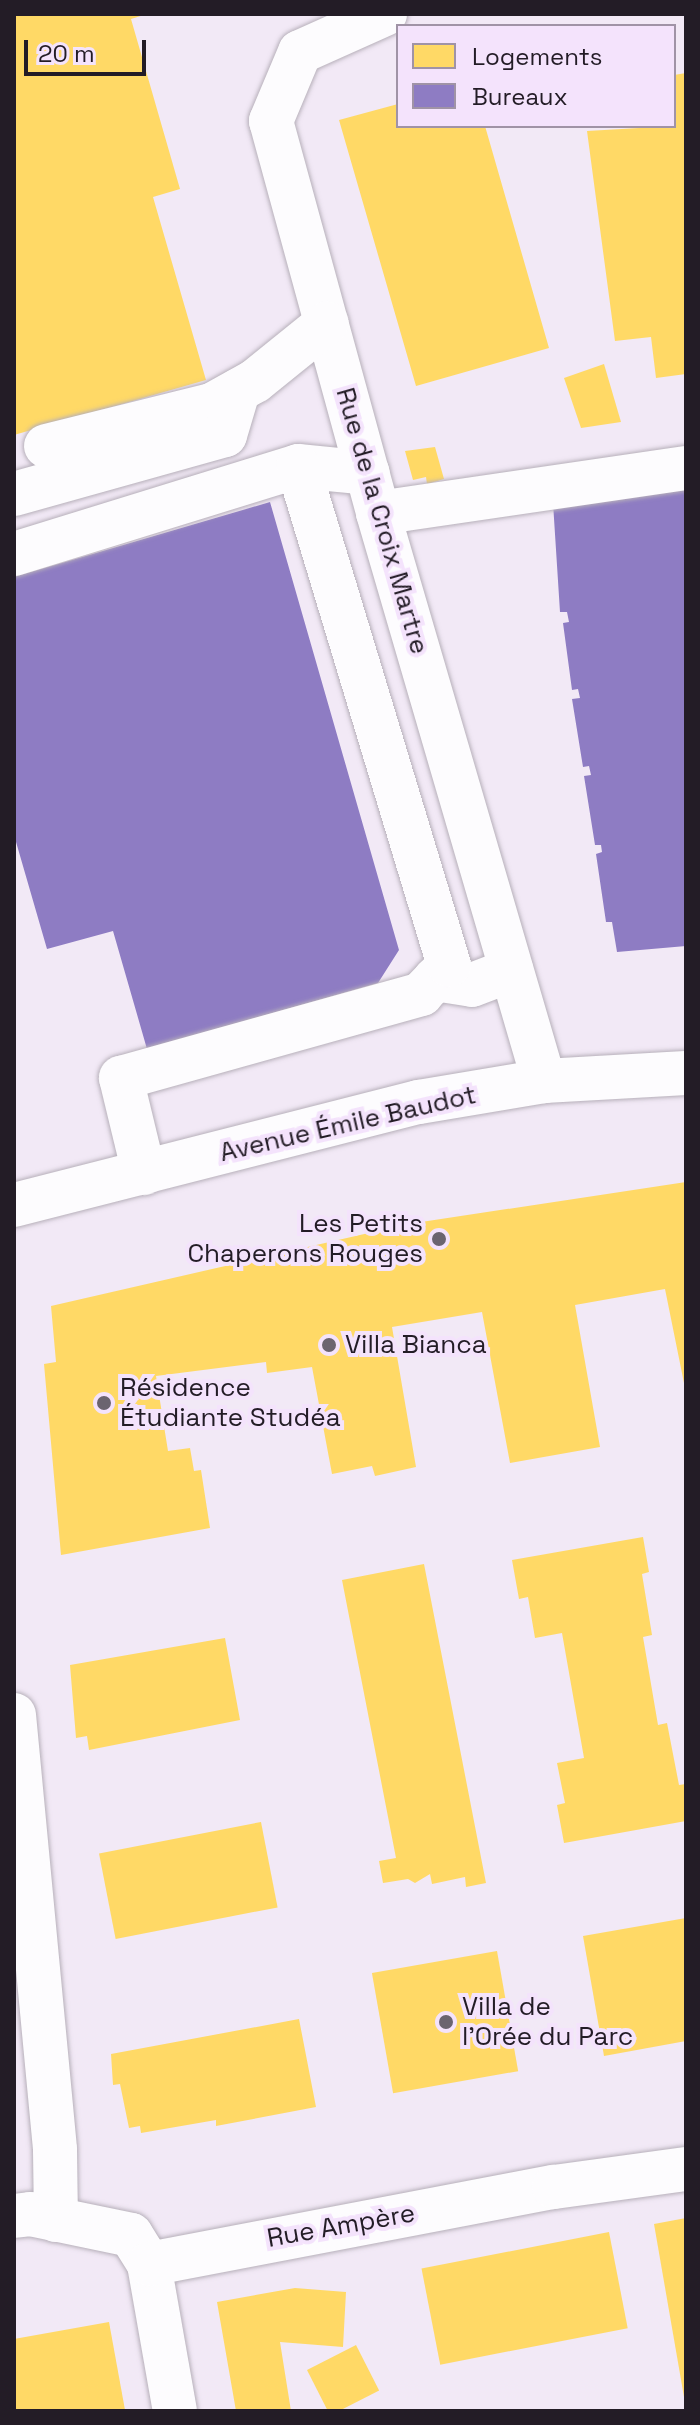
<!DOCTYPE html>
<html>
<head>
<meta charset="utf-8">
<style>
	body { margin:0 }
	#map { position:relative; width:700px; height:2425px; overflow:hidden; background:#f2e9f6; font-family:"Space Grotesk",sans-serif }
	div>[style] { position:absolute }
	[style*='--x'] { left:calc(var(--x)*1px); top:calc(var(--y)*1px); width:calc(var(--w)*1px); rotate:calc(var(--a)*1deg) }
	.homes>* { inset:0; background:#ffd966; transform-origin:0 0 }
	.offices>* { inset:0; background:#8e7cc3 }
	.roads { filter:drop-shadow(0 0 2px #b7b0ba) drop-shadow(0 0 2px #b7b0ba) }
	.minor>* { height:44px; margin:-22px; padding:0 22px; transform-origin:22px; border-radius:22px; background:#fdfcfe }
	.dots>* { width:22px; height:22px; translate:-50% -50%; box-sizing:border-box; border:4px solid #f4e3fc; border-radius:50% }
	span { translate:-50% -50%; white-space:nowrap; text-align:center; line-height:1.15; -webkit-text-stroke:8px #f4e3fc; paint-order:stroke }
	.street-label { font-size:26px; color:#231c26 }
	.poi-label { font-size:26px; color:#231c26 }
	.right { translate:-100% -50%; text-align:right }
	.left { translate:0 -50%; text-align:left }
	.frame { position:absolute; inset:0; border:16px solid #231c26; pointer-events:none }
	.legend { position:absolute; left:396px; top:24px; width:280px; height:104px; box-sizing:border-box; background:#f4e3fc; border:2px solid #a093a6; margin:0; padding:10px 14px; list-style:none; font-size:24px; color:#231c26 }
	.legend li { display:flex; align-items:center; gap:16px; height:40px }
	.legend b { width:40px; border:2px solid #a093a6 }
	.scale { position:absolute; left:24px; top:40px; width:122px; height:36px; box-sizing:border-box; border:4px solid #231c26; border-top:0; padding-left:10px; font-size:24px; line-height:28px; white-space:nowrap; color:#231c26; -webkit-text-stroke:6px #f4e3fc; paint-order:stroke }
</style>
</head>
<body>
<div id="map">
	<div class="homes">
		<i style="clip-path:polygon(14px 14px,147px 14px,131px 19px,180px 189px,153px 197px,206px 380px,14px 435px)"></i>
		<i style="clip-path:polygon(686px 73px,686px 374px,656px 378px,651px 337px,615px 341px,587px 131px,674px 126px,674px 75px)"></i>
		<i style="clip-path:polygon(398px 104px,398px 126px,485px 126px,549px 348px,416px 386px,339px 120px)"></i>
		<i style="clip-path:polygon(604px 364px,621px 422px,581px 428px,564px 378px)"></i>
		<i style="clip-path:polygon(435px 447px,444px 479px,427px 484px,426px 477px,413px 480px,405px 451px)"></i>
		<i style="clip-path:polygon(686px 1182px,686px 1393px,665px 1289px,575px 1305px,600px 1447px,510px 1463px,482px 1312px,392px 1327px,416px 1467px,375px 1476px,372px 1466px,332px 1474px,312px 1367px,267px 1373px,266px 1362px,156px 1376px,168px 1451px,190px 1448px,194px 1471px,201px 1470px,210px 1528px,61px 1555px,44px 1364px,56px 1362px,51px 1306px,408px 1224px)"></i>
		<i style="clip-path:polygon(643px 1537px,649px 1572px,642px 1574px,652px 1635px,643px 1637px,658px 1725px,667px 1723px,679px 1785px,686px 1784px,686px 1821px,564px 1843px,557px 1805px,565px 1803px,557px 1763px,584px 1758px,562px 1633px,535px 1638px,528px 1597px,519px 1599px,512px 1560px)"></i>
		<i style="clip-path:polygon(424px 1564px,486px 1883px,466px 1887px,465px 1877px,432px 1884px,430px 1874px,415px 1883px,408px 1879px,383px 1883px,379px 1861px,396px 1858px,342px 1580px)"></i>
		<i style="clip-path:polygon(225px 1638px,240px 1720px,89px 1750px,87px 1736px,76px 1738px,70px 1665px)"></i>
		<i style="left:261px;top:1822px;width:87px;height:165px;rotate:79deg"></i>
		<i style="clip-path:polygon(686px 1918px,686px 2041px,604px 2056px,583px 1936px)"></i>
		<i style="left:497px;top:1951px;width:122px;height:127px;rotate:80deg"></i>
		<i style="clip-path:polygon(299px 2019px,316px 2107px,216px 2126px,216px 2120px,141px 2133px,140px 2126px,129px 2128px,120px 2084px,113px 2085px,111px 2054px)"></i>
		<i style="clip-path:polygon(686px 2218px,686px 2397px,684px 2397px,654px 2224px)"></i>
		<i style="left:609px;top:2232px;width:98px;height:191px;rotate:79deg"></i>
		<i style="clip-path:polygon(295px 2288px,346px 2292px,343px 2347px,280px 2342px,291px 2411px,236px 2411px,217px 2302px)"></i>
		<i style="clip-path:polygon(109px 2322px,125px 2410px,14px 2411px,14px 2339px)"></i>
		<i style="left:356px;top:2345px;width:51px;height:55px;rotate:63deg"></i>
	</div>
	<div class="offices">
		<i style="clip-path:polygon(686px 483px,686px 946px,617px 952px,612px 922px,606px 922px,596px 854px,602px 852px,601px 845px,595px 845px,584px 776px,591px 775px,589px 766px,583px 767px,572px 699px,580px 698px,578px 689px,572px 690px,563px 623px,569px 622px,567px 612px,560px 612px,553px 503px)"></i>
		<i style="clip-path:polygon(270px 502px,399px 950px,378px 983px,147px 1049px,113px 931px,47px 949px,14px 835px,14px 577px)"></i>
	</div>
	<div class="roads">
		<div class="minor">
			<i style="--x:385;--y:14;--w:93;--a:155.9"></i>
			<i style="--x:300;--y:52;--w:75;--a:112.8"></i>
			<i style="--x:271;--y:121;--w:406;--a:74.7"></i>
			<i style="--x:378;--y:513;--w:592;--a:73.71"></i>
			<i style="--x:46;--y:446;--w:171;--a:-13.9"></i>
			<i style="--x:212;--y:405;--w:49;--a:-29.2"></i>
			<i style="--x:255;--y:381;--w:92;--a:-38.9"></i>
			<i style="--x:14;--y:494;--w:219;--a:-15.6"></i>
			<i style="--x:225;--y:435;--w:46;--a:-73.5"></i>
			<i style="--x:378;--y:513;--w:311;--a:-8.3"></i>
			<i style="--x:14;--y:554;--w:297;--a:-17.2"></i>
			<i style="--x:298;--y:466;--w:70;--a:5.7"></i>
			<i style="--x:435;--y:979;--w:37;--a:9"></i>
			<i style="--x:472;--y:985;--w:42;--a:-21"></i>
			<i style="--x:144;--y:1173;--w:98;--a:-103.6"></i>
			<i style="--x:121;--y:1078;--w:312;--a:-15.6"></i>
			<i style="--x:421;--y:994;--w:40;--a:-46"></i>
			<i style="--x:449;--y:965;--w:521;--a:-106.84"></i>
			<i style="--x:14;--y:1205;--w:418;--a:-14.3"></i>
			<i style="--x:419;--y:1102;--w:127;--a:-9.5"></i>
			<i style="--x:544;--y:1081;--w:142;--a:-3.2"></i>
			<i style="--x:14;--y:1715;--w:437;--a:84.6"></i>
			<i style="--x:55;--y:2150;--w:70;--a:89.2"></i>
			<i style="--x:14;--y:2216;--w:16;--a:-7"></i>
			<i style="--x:30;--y:2214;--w:103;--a:11.7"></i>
			<i style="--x:131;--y:2235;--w:34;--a:58"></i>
			<i style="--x:149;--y:2264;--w:149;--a:80"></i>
			<i style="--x:149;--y:2264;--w:412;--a:-10.8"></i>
			<i style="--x:554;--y:2187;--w:133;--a:-7.8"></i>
		</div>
	</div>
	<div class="dots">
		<i style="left:439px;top:1239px;background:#6b646f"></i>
		<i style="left:329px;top:1345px;background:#6b646f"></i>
		<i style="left:104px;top:1403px;background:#6b646f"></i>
		<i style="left:446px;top:2022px;background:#6b646f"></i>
	</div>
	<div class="street-label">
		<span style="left:382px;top:521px;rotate:74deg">Rue de la Croix Martre</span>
		<span style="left:348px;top:1124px;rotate:-13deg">Avenue Émile Baudot</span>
		<span style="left:341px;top:2226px;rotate:-10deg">Rue Ampère</span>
	</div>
	<div class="poi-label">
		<span class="right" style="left:423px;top:1239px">Les Petits<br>Chaperons Rouges</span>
		<span class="left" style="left:345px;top:1345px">Villa Bianca</span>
		<span class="left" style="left:120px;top:1403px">Résidence<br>Étudiante Studéa</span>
		<span class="left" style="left:462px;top:2022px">Villa de<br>l'Orée du Parc</span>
	</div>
	<div class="frame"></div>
	<ul class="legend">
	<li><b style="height:22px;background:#ffd966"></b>Logements</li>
	<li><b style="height:22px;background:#8e7cc3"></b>Bureaux</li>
	</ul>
	<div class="scale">20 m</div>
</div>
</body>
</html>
